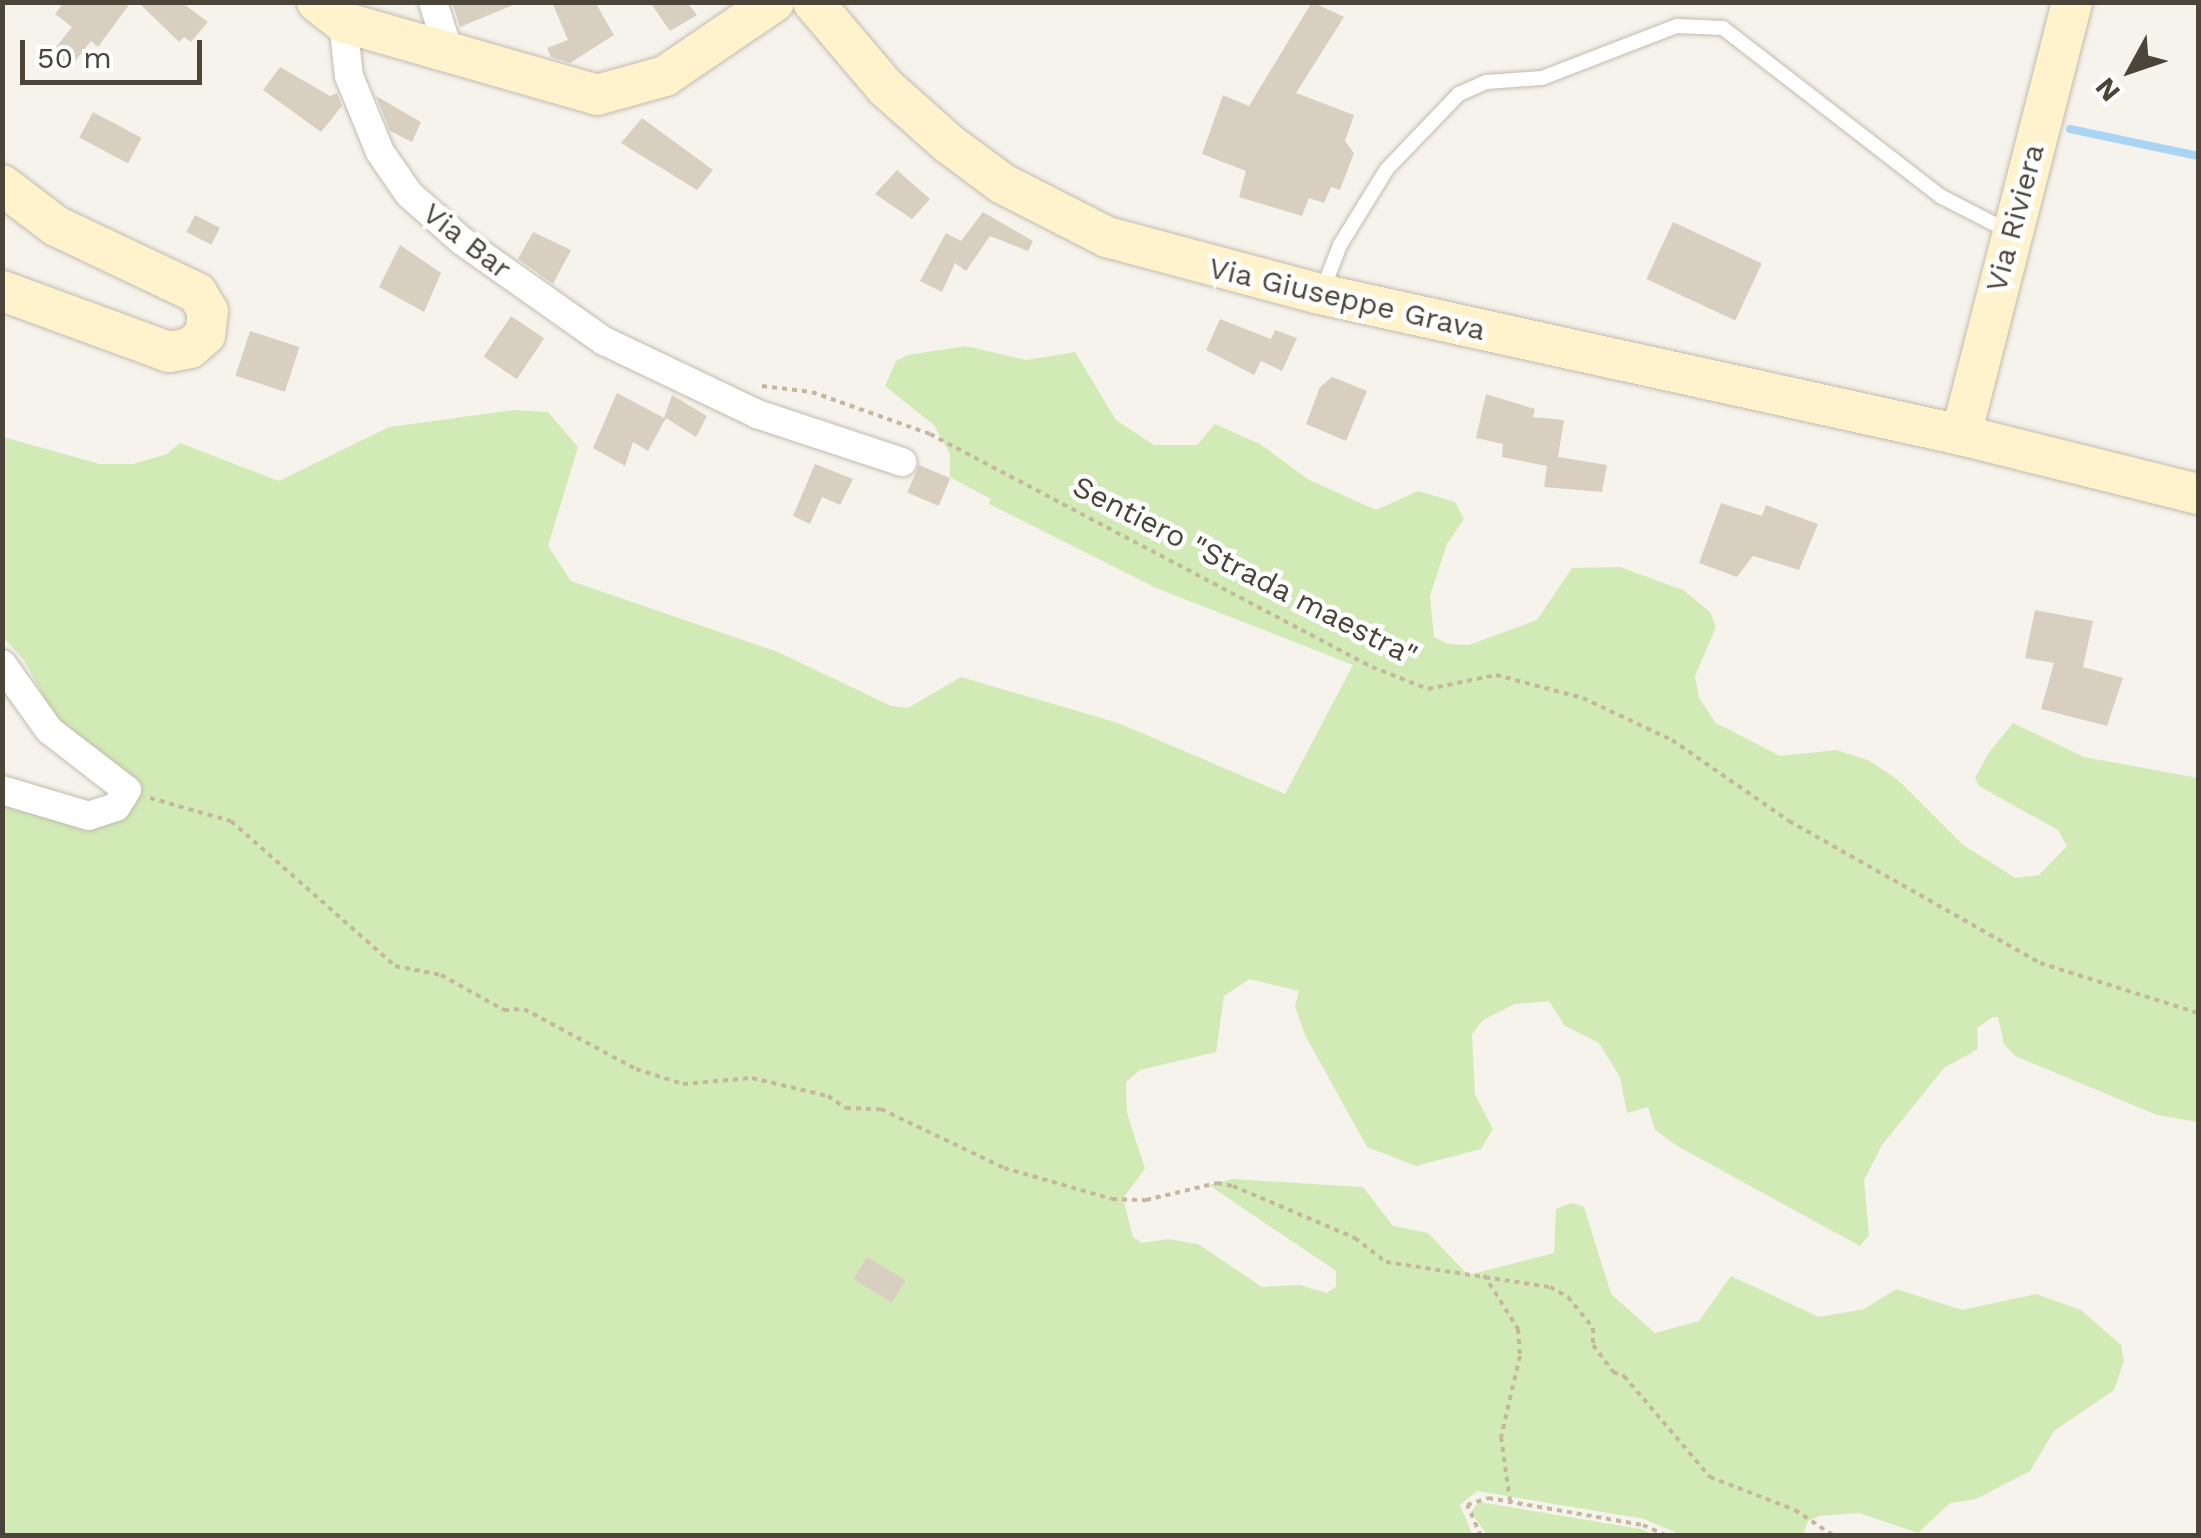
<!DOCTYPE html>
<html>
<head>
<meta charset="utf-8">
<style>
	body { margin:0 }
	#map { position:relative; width:2201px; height:1538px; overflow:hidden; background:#f6f3ec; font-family:"Work Sans",sans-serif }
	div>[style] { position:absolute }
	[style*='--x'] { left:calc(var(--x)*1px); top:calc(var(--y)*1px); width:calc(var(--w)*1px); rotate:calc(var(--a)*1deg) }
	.green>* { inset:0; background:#d2eab5 }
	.stream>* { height:8px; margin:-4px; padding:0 4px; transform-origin:4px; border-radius:4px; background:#a9d4f2 }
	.building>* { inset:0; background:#d8cfc1; transform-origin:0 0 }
	.path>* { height:4px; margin-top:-2px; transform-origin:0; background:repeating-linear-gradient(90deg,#c4b79f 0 5px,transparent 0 10px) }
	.roads { filter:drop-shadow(0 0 2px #c2bbae) drop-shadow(0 0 2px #c2bbae) }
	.lane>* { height:14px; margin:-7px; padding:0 7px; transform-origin:7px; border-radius:7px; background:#fff }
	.street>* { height:28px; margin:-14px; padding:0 14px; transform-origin:14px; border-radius:14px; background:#fff }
	.secondary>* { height:40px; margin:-20px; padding:0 20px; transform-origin:20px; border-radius:20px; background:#fff3cd }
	span { translate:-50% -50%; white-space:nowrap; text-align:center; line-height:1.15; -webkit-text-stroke:9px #fff; paint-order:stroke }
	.street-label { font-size:30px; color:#4b4439 }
	.frame { position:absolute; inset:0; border:5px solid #4b4439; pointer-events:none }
	.north { position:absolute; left:2081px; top:20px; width:100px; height:100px; -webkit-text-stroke:8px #fff; paint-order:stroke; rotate:230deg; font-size:28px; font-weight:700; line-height:40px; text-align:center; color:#4b4439 }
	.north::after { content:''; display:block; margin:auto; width:35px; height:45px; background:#4b4439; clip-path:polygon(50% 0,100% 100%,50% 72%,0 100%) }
	.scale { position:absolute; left:20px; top:40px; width:182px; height:45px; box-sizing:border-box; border:5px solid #4b4439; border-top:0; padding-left:12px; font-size:30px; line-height:35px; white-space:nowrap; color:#4b4439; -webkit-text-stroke:8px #fff; paint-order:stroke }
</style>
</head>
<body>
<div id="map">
	<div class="green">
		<i style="clip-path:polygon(966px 346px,1026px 360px,1075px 352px,1116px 420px,1154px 445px,1197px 445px,1215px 424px,1260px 444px,1309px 480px,1376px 510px,1418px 491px,1455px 502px,1464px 519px,1447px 544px,1430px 596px,1434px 637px,1448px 644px,1469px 645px,1537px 620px,1572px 568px,1620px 567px,1683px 590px,1710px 612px,1716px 627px,1695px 676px,1699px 698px,1716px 723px,1780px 756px,1836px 750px,1868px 760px,1897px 779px,1962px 844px,2015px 878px,2039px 875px,2067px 846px,2058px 830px,1979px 786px,1975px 778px,1988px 754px,2013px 723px,2084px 757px,2198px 778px,2198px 1122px,2157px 1115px,2015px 1056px,2004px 1044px,1998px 1017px,1993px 1017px,1977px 1028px,1978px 1049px,1944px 1068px,1882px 1145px,1864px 1180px,1869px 1235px,1860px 1246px,1679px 1147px,1655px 1130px,1648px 1107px,1627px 1113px,1620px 1077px,1599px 1043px,1565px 1026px,1549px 1001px,1515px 1004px,1483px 1020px,1472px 1034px,1475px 1095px,1493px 1129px,1481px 1149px,1416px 1166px,1367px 1147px,1305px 1035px,1295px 1006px,1299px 991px,1249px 979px,1224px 996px,1216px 1052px,1140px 1070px,1126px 1082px,1127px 1113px,1145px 1169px,1123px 1198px,1133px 1237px,1142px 1243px,1168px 1239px,1198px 1244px,1262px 1287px,1299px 1285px,1327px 1293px,1336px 1287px,1336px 1271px,1209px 1185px,1232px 1179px,1363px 1187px,1393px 1226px,1428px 1233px,1468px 1275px,1554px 1253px,1556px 1209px,1571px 1203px,1584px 1207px,1611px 1294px,1655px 1333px,1699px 1321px,1731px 1276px,1819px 1317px,1864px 1309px,1896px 1289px,1962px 1310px,2036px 1294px,2081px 1310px,2121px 1345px,2124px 1361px,2114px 1390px,2054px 1431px,2030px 1471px,1976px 1499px,1950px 1503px,1918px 1533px,1859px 1513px,1820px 1516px,1808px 1521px,1803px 1535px,1681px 1535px,1644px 1519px,1477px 1491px,1460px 1505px,1473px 1536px,3px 1535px,3px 800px,121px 812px,143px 787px,55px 718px,24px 660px,3px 637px,3px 437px,100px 464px,133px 464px,167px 454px,180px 443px,279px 481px,389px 427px,514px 410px,548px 412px,578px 447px,548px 546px,571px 581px,778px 652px,891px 706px,908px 708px,961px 677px,1118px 723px,1285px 794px,1353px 665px,1156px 588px,989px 504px,991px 499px,950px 477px,950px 454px,934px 425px,885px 386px,896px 361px,908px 355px)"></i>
		<i style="clip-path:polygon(1479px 1502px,1641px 1529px,1655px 1535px,1487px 1535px,1471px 1512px)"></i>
	</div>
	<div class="stream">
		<i style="--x:2070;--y:129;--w:131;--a:11.9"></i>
	</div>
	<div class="building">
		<i style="clip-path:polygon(64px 2px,131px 2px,98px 47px,91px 41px,67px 71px,49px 56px,72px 27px,55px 14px)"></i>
		<i style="clip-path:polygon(138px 2px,181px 2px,208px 22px,191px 42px,184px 37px,179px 42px)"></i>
		<i style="clip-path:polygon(452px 2px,518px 2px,518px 3px,460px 27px)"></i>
		<i style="clip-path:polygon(552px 2px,595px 2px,614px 35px,570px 63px,551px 57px,547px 48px,568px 40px)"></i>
		<i style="clip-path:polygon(650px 2px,687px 2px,697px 15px,670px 31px)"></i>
		<i style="clip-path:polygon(1312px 2px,1344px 17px,1296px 93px,1354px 115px,1345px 141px,1354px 153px,1340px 190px,1331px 187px,1324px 203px,1309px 198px,1302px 216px,1239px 197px,1246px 171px,1202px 154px,1223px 95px,1249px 106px)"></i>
		<i style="clip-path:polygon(280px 67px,330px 96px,337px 93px,342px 106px,321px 132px,263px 90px)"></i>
		<i style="clip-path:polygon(376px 96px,421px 122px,412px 142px,390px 131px)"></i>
		<i style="left:93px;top:112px;width:55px;height:29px;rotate:28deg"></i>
		<i style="clip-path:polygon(642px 118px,713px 170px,697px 190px,621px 143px)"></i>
		<i style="clip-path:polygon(897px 170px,930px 199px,912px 219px,875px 194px)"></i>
		<i style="clip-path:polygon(983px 212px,1033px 241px,1028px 251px,990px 236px,966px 271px,955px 263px,942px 292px,920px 281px,946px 233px,961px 241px)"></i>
		<i style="left:195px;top:215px;width:28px;height:19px;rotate:27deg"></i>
		<i style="left:1673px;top:222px;width:98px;height:63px;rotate:25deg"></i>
		<i style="clip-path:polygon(533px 232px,571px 250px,553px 284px,518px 259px)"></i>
		<i style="clip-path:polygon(400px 245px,441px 273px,424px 312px,379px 287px)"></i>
		<i style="left:511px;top:316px;width:40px;height:49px;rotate:34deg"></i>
		<i style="clip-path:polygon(1220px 319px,1271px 339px,1275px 330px,1297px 338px,1282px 371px,1261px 361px,1254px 375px,1206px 350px)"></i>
		<i style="left:250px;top:331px;width:52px;height:47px;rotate:18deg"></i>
		<i style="clip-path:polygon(1332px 377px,1367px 391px,1346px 441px,1306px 424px,1320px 387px)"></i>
		<i style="clip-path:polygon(617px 393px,664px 418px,672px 395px,707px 416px,696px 437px,666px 418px,648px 451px,633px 442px,625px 466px,593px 448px)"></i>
		<i style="clip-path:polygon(1486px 394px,1535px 409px,1533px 417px,1564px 420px,1558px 457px,1607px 465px,1602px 492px,1544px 487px,1547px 466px,1502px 457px,1503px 444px,1476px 438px)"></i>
		<i style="clip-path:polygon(815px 464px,853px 479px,840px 505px,822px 497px,810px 524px,793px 516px)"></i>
		<i style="left:919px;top:465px;width:34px;height:30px;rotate:23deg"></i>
		<i style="clip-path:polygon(1721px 503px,1762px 516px,1766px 505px,1818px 524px,1799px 570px,1753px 556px,1737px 577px,1699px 563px)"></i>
		<i style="clip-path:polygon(2035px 610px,2093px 621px,2083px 667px,2123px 678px,2107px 726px,2041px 709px,2054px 663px,2025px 658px)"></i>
		<i style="left:867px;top:1257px;width:45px;height:26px;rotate:31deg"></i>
	</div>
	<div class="path">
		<i style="--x:762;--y:386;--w:50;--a:6.8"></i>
		<i style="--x:812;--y:392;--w:125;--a:19.6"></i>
		<i style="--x:930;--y:434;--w:500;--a:27.8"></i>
		<i style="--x:1372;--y:667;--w:60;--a:21.4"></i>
		<i style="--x:1428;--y:689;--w:69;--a:-11.6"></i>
		<i style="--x:1496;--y:675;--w:90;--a:14.8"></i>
		<i style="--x:1583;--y:698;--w:98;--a:25.3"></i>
		<i style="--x:1672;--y:740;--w:142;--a:34.7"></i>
		<i style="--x:1789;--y:821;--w:288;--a:29.5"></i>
		<i style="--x:2040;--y:963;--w:166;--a:17.6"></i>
		<i style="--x:150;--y:798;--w:84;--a:15.9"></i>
		<i style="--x:231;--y:821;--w:219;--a:41.5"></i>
		<i style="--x:395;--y:966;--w:47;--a:11.1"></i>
		<i style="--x:441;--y:975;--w:72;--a:29.1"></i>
		<i style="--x:504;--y:1010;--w:20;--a:-3"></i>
		<i style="--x:524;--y:1009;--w:127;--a:28.2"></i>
		<i style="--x:636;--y:1069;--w:49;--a:17.7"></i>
		<i style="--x:683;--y:1084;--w:69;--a:-5"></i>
		<i style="--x:752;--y:1078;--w:78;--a:13.3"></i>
		<i style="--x:828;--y:1096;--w:22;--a:34"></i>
		<i style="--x:846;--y:1108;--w:35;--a:2"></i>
		<i style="--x:881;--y:1109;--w:136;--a:25.6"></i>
		<i style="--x:1004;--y:1168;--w:112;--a:16"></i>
		<i style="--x:1112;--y:1199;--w:34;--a:2"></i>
		<i style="--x:1146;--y:1200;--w:73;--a:-13.5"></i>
		<i style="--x:1217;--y:1183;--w:16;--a:11"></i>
		<i style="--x:1233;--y:1186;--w:133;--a:23.1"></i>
		<i style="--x:1355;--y:1238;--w:39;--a:38"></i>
		<i style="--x:1386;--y:1262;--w:166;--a:8.7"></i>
		<i style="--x:1550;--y:1287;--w:21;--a:29"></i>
		<i style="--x:1568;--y:1297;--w:40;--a:51"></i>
		<i style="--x:1593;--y:1328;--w:17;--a:90"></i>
		<i style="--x:1593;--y:1345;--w:34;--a:53"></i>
		<i style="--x:1613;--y:1372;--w:12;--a:20"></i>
		<i style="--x:1624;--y:1376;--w:133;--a:49.6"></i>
		<i style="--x:1710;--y:1477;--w:91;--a:21.2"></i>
		<i style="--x:1795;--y:1510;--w:47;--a:33.7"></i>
		<i style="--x:1484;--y:1275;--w:64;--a:57.8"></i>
		<i style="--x:1518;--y:1329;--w:27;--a:86"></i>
		<i style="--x:1520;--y:1356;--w:83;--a:103.2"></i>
		<i style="--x:1501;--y:1437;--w:65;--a:82"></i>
		<i style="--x:1481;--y:1536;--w:34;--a:-114"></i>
		<i style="--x:1467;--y:1505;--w:22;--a:-18"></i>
		<i style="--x:1488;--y:1498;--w:157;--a:9.9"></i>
		<i style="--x:1643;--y:1525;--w:27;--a:24"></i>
	</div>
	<div class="roads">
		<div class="lane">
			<i style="--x:1323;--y:289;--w:47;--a:-68.9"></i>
			<i style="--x:1340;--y:245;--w:89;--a:-58.3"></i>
			<i style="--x:1387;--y:169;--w:104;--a:-46.2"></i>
			<i style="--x:1459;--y:94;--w:30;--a:-24"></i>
			<i style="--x:1486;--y:82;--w:56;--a:-4.1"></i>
			<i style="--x:1542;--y:78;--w:145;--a:-21.1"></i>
			<i style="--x:1677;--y:26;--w:46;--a:2.5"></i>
			<i style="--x:1723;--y:28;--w:277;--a:37.7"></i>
			<i style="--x:1942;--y:197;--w:74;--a:27.3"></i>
		</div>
		<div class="street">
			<i style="--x:433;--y:2;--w:57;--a:72.5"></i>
			<i style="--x:343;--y:22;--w:54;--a:83.7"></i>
			<i style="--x:349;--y:76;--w:82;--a:67.8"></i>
			<i style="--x:380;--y:152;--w:51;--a:55.4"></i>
			<i style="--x:409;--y:194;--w:71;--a:41.6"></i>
			<i style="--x:462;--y:241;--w:174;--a:35.2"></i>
			<i style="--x:604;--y:341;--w:170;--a:25.5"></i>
			<i style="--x:757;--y:414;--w:153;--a:18.3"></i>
			<i style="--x:2;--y:664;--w:81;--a:54.5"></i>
			<i style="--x:49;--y:730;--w:98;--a:37.6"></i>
			<i style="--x:127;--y:790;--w:20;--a:123"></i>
			<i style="--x:116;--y:807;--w:28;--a:162"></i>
			<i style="--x:89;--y:816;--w:91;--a:-163.4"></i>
		</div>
		<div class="secondary">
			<i style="--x:317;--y:2;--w:33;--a:38"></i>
			<i style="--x:343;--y:22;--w:264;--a:16"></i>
			<i style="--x:597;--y:95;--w:71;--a:-15.6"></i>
			<i style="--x:665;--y:76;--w:132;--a:-34.2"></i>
			<i style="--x:813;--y:2;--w:111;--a:49.7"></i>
			<i style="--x:885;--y:87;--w:86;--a:41.7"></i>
			<i style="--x:949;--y:144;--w:67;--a:36.5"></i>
			<i style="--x:1003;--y:184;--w:117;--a:27"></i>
			<i style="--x:1107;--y:237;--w:220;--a:15"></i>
			<i style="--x:1320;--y:294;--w:656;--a:12.41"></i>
			<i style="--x:1961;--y:435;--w:244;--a:14"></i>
			<i style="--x:2;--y:185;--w:68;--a:37.2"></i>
			<i style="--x:56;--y:226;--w:156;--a:25.4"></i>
			<i style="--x:197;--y:293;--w:21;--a:59"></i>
			<i style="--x:208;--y:311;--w:24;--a:97"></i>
			<i style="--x:205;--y:335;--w:20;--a:139"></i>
			<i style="--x:190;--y:348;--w:21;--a:169"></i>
			<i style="--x:169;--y:352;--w:178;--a:-159.9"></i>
			<i style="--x:1961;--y:435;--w:447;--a:-75.6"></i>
		</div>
	</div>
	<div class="street-label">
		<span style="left:2015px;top:218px;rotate:-75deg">Via Riviera</span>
		<span style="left:467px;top:241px;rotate:38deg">Via Bar</span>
		<span style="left:1347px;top:299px;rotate:13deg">Via Giuseppe Grava</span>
		<span style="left:1245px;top:571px;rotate:27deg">Sentiero "Strada maestra"</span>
	</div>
	<div class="frame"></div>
	<div class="north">N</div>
	<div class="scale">50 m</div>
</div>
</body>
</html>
